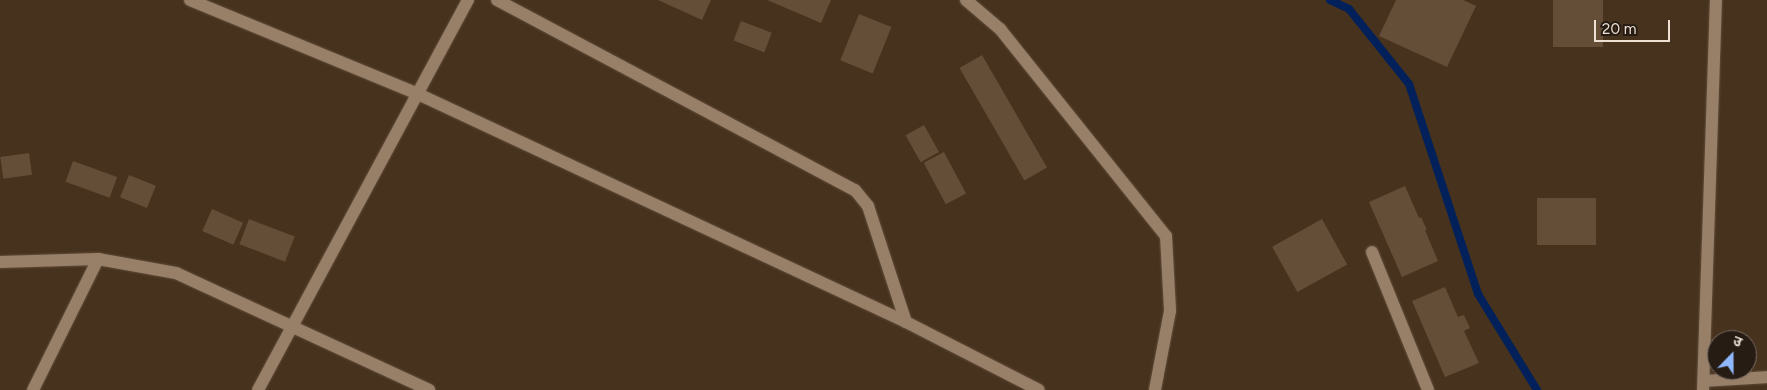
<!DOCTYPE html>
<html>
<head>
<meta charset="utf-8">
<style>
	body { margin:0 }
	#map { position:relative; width:1767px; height:390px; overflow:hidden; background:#47321d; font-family:Figtree,"Noto Sans Devanagari",sans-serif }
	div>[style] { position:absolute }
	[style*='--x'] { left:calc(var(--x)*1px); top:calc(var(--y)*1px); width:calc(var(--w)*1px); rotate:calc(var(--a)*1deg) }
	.stream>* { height:8px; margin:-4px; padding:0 4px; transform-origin:4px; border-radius:4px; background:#02215a }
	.building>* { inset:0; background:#654e38; transform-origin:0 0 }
	.roads { filter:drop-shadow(0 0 1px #5f4d3b) drop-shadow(0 0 1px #5f4d3b) }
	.minor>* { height:12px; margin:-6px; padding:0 6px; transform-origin:6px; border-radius:6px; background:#987f68 }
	span { translate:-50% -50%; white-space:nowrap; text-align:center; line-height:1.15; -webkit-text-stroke:5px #261c13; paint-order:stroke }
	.north { position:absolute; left:1707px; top:330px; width:50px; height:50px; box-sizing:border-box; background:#261c13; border:1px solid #766a60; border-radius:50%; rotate:22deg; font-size:14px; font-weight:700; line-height:20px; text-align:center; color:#ede0d3 }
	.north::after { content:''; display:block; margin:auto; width:18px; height:22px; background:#90b8fd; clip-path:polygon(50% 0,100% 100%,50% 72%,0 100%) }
	.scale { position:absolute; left:1594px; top:20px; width:76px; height:22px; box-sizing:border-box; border:2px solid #ede0d3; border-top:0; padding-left:6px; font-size:15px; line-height:18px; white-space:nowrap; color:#ede0d3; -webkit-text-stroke:4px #261c13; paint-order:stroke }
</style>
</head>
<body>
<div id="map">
	<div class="stream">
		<i style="--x:1330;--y:0;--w:21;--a:25"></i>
		<i style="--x:1349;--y:9;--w:96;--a:51.3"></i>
		<i style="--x:1409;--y:84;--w:221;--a:71.8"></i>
		<i style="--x:1478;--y:294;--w:113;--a:58.4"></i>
	</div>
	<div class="building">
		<i style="clip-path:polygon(658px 0,711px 0,702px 20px)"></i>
		<i style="clip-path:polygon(767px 0,831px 0,821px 23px)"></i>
		<i style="clip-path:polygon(1396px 0,1463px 0,1476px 6px,1447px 67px,1379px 36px)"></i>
		<i style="left:1553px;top:0;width:50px;height:47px"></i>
		<i style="left:859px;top:14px;width:35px;height:50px;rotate:22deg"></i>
		<i style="left:741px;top:21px;width:33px;height:21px;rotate:21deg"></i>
		<i style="left:982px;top:55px;width:130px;height:26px;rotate:60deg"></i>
		<i style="left:924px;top:125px;width:31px;height:21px;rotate:61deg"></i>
		<i style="left:944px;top:152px;width:47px;height:23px;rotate:62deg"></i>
		<i style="left:29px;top:153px;width:22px;height:29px;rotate:82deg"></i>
		<i style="left:73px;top:161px;width:47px;height:22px;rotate:20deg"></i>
		<i style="left:129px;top:175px;width:29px;height:24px;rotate:22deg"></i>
		<i style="clip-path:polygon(1405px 186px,1419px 218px,1421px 217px,1427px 230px,1425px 230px,1438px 261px,1402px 277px,1369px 202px)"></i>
		<i style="left:1537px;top:198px;width:59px;height:47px"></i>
		<i style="left:212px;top:209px;width:34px;height:24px;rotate:24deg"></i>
		<i style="left:249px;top:219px;width:49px;height:27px;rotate:21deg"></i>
		<i style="left:1322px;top:219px;width:52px;height:57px;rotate:61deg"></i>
		<i style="clip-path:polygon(1445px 287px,1458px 317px,1464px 315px,1470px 328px,1464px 331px,1479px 363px,1445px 377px,1412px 301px)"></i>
	</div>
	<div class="roads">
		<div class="minor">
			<i style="--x:190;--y:0;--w:247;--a:22.4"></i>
			<i style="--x:418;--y:94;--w:539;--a:25.04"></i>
			<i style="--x:906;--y:322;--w:149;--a:27.1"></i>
			<i style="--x:497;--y:0;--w:405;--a:28"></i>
			<i style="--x:855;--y:190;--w:21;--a:51"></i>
			<i style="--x:868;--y:206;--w:122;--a:71.9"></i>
			<i style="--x:966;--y:0;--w:45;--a:40.5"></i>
			<i style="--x:1000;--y:29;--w:265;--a:51.3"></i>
			<i style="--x:1166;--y:236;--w:75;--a:86.9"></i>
			<i style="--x:1170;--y:311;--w:80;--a:100.8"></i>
			<i style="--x:1372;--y:252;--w:149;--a:67.9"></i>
			<i style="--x:0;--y:262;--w:98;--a:-1.8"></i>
			<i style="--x:98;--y:259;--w:79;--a:10.2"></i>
			<i style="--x:176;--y:273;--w:279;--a:24.8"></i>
			<i style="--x:1704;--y:381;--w:63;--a:-3.6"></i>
			<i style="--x:33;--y:390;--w:146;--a:-63.6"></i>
			<i style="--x:258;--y:390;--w:443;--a:-61.7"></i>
			<i style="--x:1703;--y:390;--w:390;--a:-88.1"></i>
		</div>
	</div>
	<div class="north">उ</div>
	<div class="scale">20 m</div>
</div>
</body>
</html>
